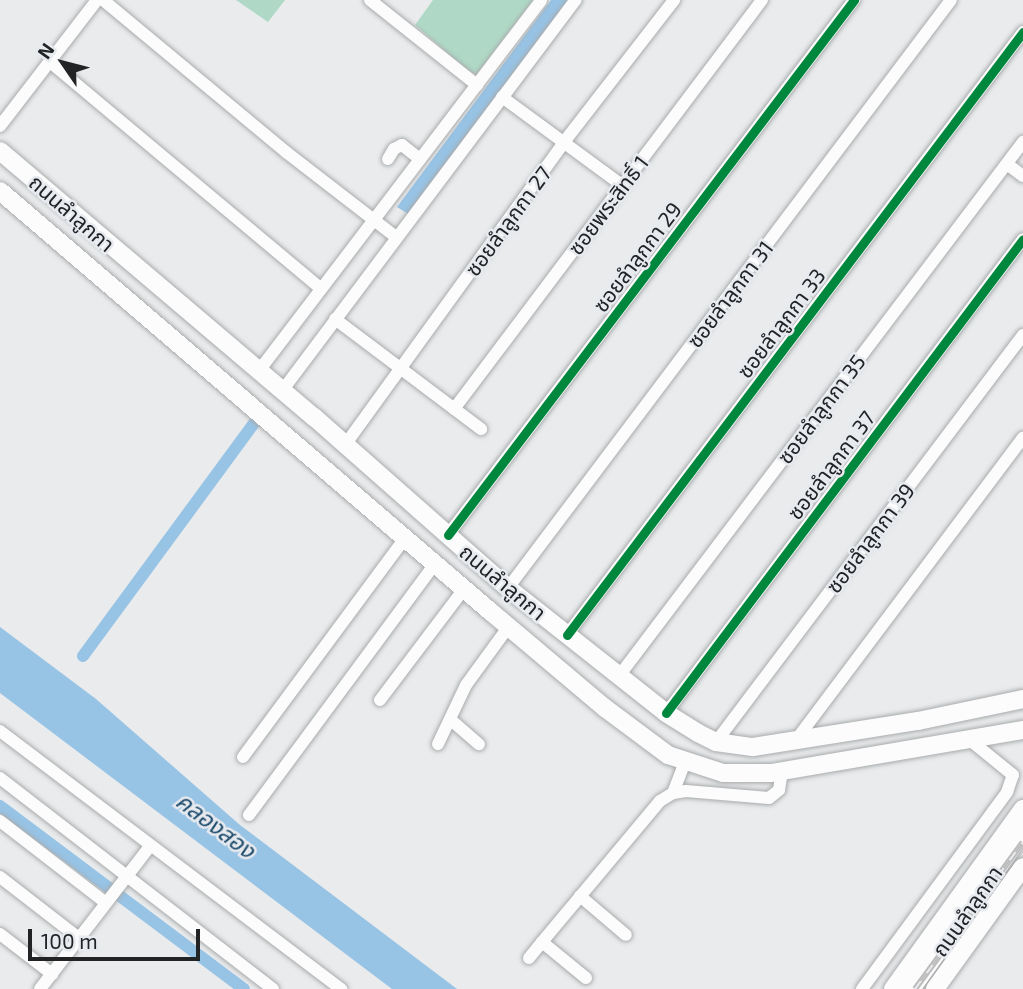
<!DOCTYPE html>
<html>
<head>
<meta charset="utf-8">
<style>
	body { margin:0 }
	#map { position:relative; width:1023px; height:989px; overflow:hidden; background:#e9ebed; font-family:"Exo 2","Noto Sans Thai",sans-serif }
	div>[style] { position:absolute }
	[style*='--x'] { left:calc(var(--x)*1px); top:calc(var(--y)*1px); width:calc(var(--w)*1px); rotate:calc(var(--a)*1deg) }
	.green>* { inset:0; background:#afd9c6 }
	.water>* { inset:0; background:#97c3e5 }
	.canal>* { height:12px; margin:-6px; padding:0 6px; transform-origin:6px; border-radius:6px; background:#97c3e5 }
	.roads { filter:drop-shadow(0 0 2px #a9abac) drop-shadow(0 0 2px #a9abac) }
	.minor>* { height:12px; margin:-6px; padding:0 6px; transform-origin:6px; border-radius:6px; background:#fcfcfc }
	.secondary>* { height:18px; margin:-9px; padding:0 9px; transform-origin:9px; border-radius:9px; background:#fcfcfc }
	.rail>* { height:6px; margin-top:-3px; transform-origin:0; background:repeating-linear-gradient(90deg,#e7eaef 0 10px,#bbbbbc 0 20px); box-sizing:border-box; border-block:2px solid #bbbbbc }
	.cycleway>* { height:9px; margin:-4.5px; padding:0 4.5px; transform-origin:4.5px; border-radius:4.5px; background:#00873e }
	span { translate:-50% -50%; white-space:nowrap; text-align:center; line-height:1.15; -webkit-text-stroke:5px #e7eaef; paint-order:stroke }
	.street-label { font-size:21px; color:#222325 }
	.water-label { font-size:23px; color:#1c4a6b; font-style:italic }
	.north { position:absolute; left:28px; top:28px; width:70px; height:70px; -webkit-text-stroke:5px #e7eaef; paint-order:stroke; rotate:305deg; font-size:19px; font-weight:700; line-height:28px; text-align:center; color:#222325 }
	.north::after { content:''; display:block; margin:auto; width:24px; height:32px; background:#222325; clip-path:polygon(50% 0,100% 100%,50% 72%,0 100%) }
	.scale { position:absolute; left:28px; top:929px; width:172px; height:32px; box-sizing:border-box; border:4px solid #222325; border-top:0; padding-left:9px; font-size:21px; line-height:24px; white-space:nowrap; color:#222325; -webkit-text-stroke:5px #e7eaef; paint-order:stroke }
</style>
</head>
<body>
<div id="map">
	<div class="green">
		<i style="clip-path:polygon(236px 0,285px 0,268px 22px)"></i>
		<i style="clip-path:polygon(433px 0,533px 0,477px 74px,470px 72px,415px 25px)"></i>
	</div>
	<div class="water">
		<i style="clip-path:polygon(551px 0,570px 0,408px 214px,397px 207px)"></i>
		<i style="clip-path:polygon(0 627px,96px 699px,240px 825px,457px 989px,392px 989px,0 693px)"></i>
	</div>
	<div class="canal">
		<i style="--x:83;--y:656;--w:290;--a:-53.7"></i>
		<i style="--x:0;--y:806;--w:305;--a:36.9"></i>
	</div>
	<div class="roads">
		<div class="minor">
			<i style="--x:103;--y:0;--w:238;--a:39.7"></i>
			<i style="--x:286;--y:152;--w:139;--a:37.7"></i>
			<i style="--x:370;--y:0;--w:137;--a:38.5"></i>
			<i style="--x:50;--y:62;--w:352;--a:39.9"></i>
			<i style="--x:502;--y:97;--w:150;--a:36.3"></i>
			<i style="--x:0;--y:126;--w:159;--a:-52.4"></i>
			<i style="--x:388;--y:159;--w:12;--a:-59"></i>
			<i style="--x:394;--y:149;--w:9;--a:-27"></i>
			<i style="--x:402;--y:145;--w:23;--a:38"></i>
			<i style="--x:1007;--y:164;--w:20;--a:37"></i>
			<i style="--x:335;--y:319;--w:183;--a:37"></i>
			<i style="--x:258;--y:372;--w:467;--a:-52.7"></i>
			<i style="--x:282;--y:391;--w:489;--a:-53.1"></i>
			<i style="--x:454;--y:409;--w:512;--a:-53.02"></i>
			<i style="--x:345;--y:445;--w:374;--a:-54.1"></i>
			<i style="--x:564;--y:142;--w:180;--a:-52.2"></i>
			<i style="--x:448;--y:535;--w:672;--a:-52.81"></i>
			<i style="--x:508;--y:588;--w:736;--a:-53.01"></i>
			<i style="--x:567;--y:635;--w:756;--a:-52.9"></i>
			<i style="--x:619;--y:676;--w:670;--a:-52.89"></i>
			<i style="--x:380;--y:700;--w:139;--a:-52.9"></i>
			<i style="--x:666;--y:713;--w:593;--a:-53.01"></i>
			<i style="--x:451;--y:720;--w:37;--a:41"></i>
			<i style="--x:0;--y:731;--w:428;--a:37.1"></i>
			<i style="--x:796;--y:740;--w:378;--a:-53.1"></i>
			<i style="--x:716;--y:742;--w:510;--a:-52.97"></i>
			<i style="--x:438;--y:744;--w:65;--a:-64.6"></i>
			<i style="--x:466;--y:685;--w:73;--a:-53.9"></i>
			<i style="--x:243;--y:757;--w:272;--a:-53.5"></i>
			<i style="--x:0;--y:778;--w:345;--a:37.7"></i>
			<i style="--x:673;--y:793;--w:33;--a:-69"></i>
			<i style="--x:249;--y:815;--w:312;--a:-53.5"></i>
			<i style="--x:0;--y:821;--w:134;--a:37.7"></i>
			<i style="--x:0;--y:877;--w:100;--a:37.7"></i>
			<i style="--x:580;--y:896;--w:60;--a:40.3"></i>
			<i style="--x:0;--y:934;--w:66;--a:37.6"></i>
			<i style="--x:529;--y:958;--w:21;--a:-51"></i>
			<i style="--x:586;--y:978;--w:57;--a:-140.7"></i>
			<i style="--x:542;--y:942;--w:184;--a:-50.1"></i>
			<i style="--x:660;--y:801;--w:15;--a:-32"></i>
			<i style="--x:673;--y:793;--w:13;--a:-9"></i>
			<i style="--x:686;--y:791;--w:83;--a:4.8"></i>
			<i style="--x:769;--y:798;--w:13;--a:-39"></i>
			<i style="--x:779;--y:790;--w:19;--a:-81"></i>
			<i style="--x:40;--y:989;--w:180;--a:-52.4"></i>
			<i style="--x:862;--y:989;--w:245;--a:-53.6"></i>
			<i style="--x:1007;--y:792;--w:18;--a:-71"></i>
			<i style="--x:1013;--y:775;--w:55;--a:-140.9"></i>
		</div>
		<div class="secondary">
			<i style="--x:0;--y:151;--w:412;--a:40.3"></i>
			<i style="--x:314;--y:417;--w:259;--a:41.4"></i>
			<i style="--x:508;--y:588;--w:201;--a:38.3"></i>
			<i style="--x:666;--y:713;--w:38;--a:32"></i>
			<i style="--x:698;--y:733;--w:20;--a:27"></i>
			<i style="--x:716;--y:742;--w:37;--a:8"></i>
			<i style="--x:753;--y:747;--w:167;--a:-9"></i>
			<i style="--x:918;--y:721;--w:107;--a:-11.8"></i>
			<i style="--x:0;--y:191;--w:647;--a:40.61"></i>
			<i style="--x:491;--y:612;--w:149;--a:40.1"></i>
			<i style="--x:605;--y:708;--w:79;--a:36.7"></i>
			<i style="--x:668;--y:755;--w:58;--a:18.1"></i>
			<i style="--x:723;--y:773;--w:48;--a:0"></i>
			<i style="--x:771;--y:773;--w:256;--a:-9.7"></i>
			<i style="--x:893;--y:989;--w:222;--a:-54.2"></i>
			<i style="--x:911;--y:989;--w:193;--a:-54.5"></i>
			<i style="--x:935;--y:989;--w:150;--a:-54.2"></i>
		</div>
	</div>
	<div class="rail">
		<i style="--x:915;--y:989;--w:182;--a:-53.7"></i>
	</div>
	<div class="cycleway">
		<i style="--x:448;--y:535;--w:672;--a:-52.81"></i>
		<i style="--x:567;--y:635;--w:756;--a:-52.9"></i>
		<i style="--x:666;--y:713;--w:593;--a:-53.01"></i>
	</div>
	<div class="street-label">
		<span style="left:608px;top:205px;rotate:-53deg">ซอยพระสิทธิ์ 1</span>
		<span style="left:72px;top:213px;rotate:41deg">ถนนลำลูกกา</span>
		<span style="left:508px;top:221px;rotate:-54deg">ซอยลำลูกกา 27</span>
		<span style="left:637px;top:257px;rotate:-53deg">ซอยลำลูกกา 29</span>
		<span style="left:730px;top:294px;rotate:-53deg">ซอยลำลูกกา 31</span>
		<span style="left:781px;top:323px;rotate:-53deg">ซอยลำลูกกา 33</span>
		<span style="left:821px;top:409px;rotate:-53deg">ซอยลำลูกกา 35</span>
		<span style="left:831px;top:465px;rotate:-53deg">ซอยลำลูกกา 37</span>
		<span style="left:870px;top:538px;rotate:-53deg">ซอยลำลูกกา 39</span>
		<span style="left:503px;top:582px;rotate:40deg">ถนนลำลูกกา</span>
		<span style="left:967px;top:911px;rotate:-55deg">ถนนลำลูกกา</span>
	</div>
	<div class="water-label">
		<span style="left:216px;top:825px;rotate:37deg">คลองสอง</span>
	</div>
	<div class="north">N</div>
	<div class="scale">100 m</div>
</div>
</body>
</html>
